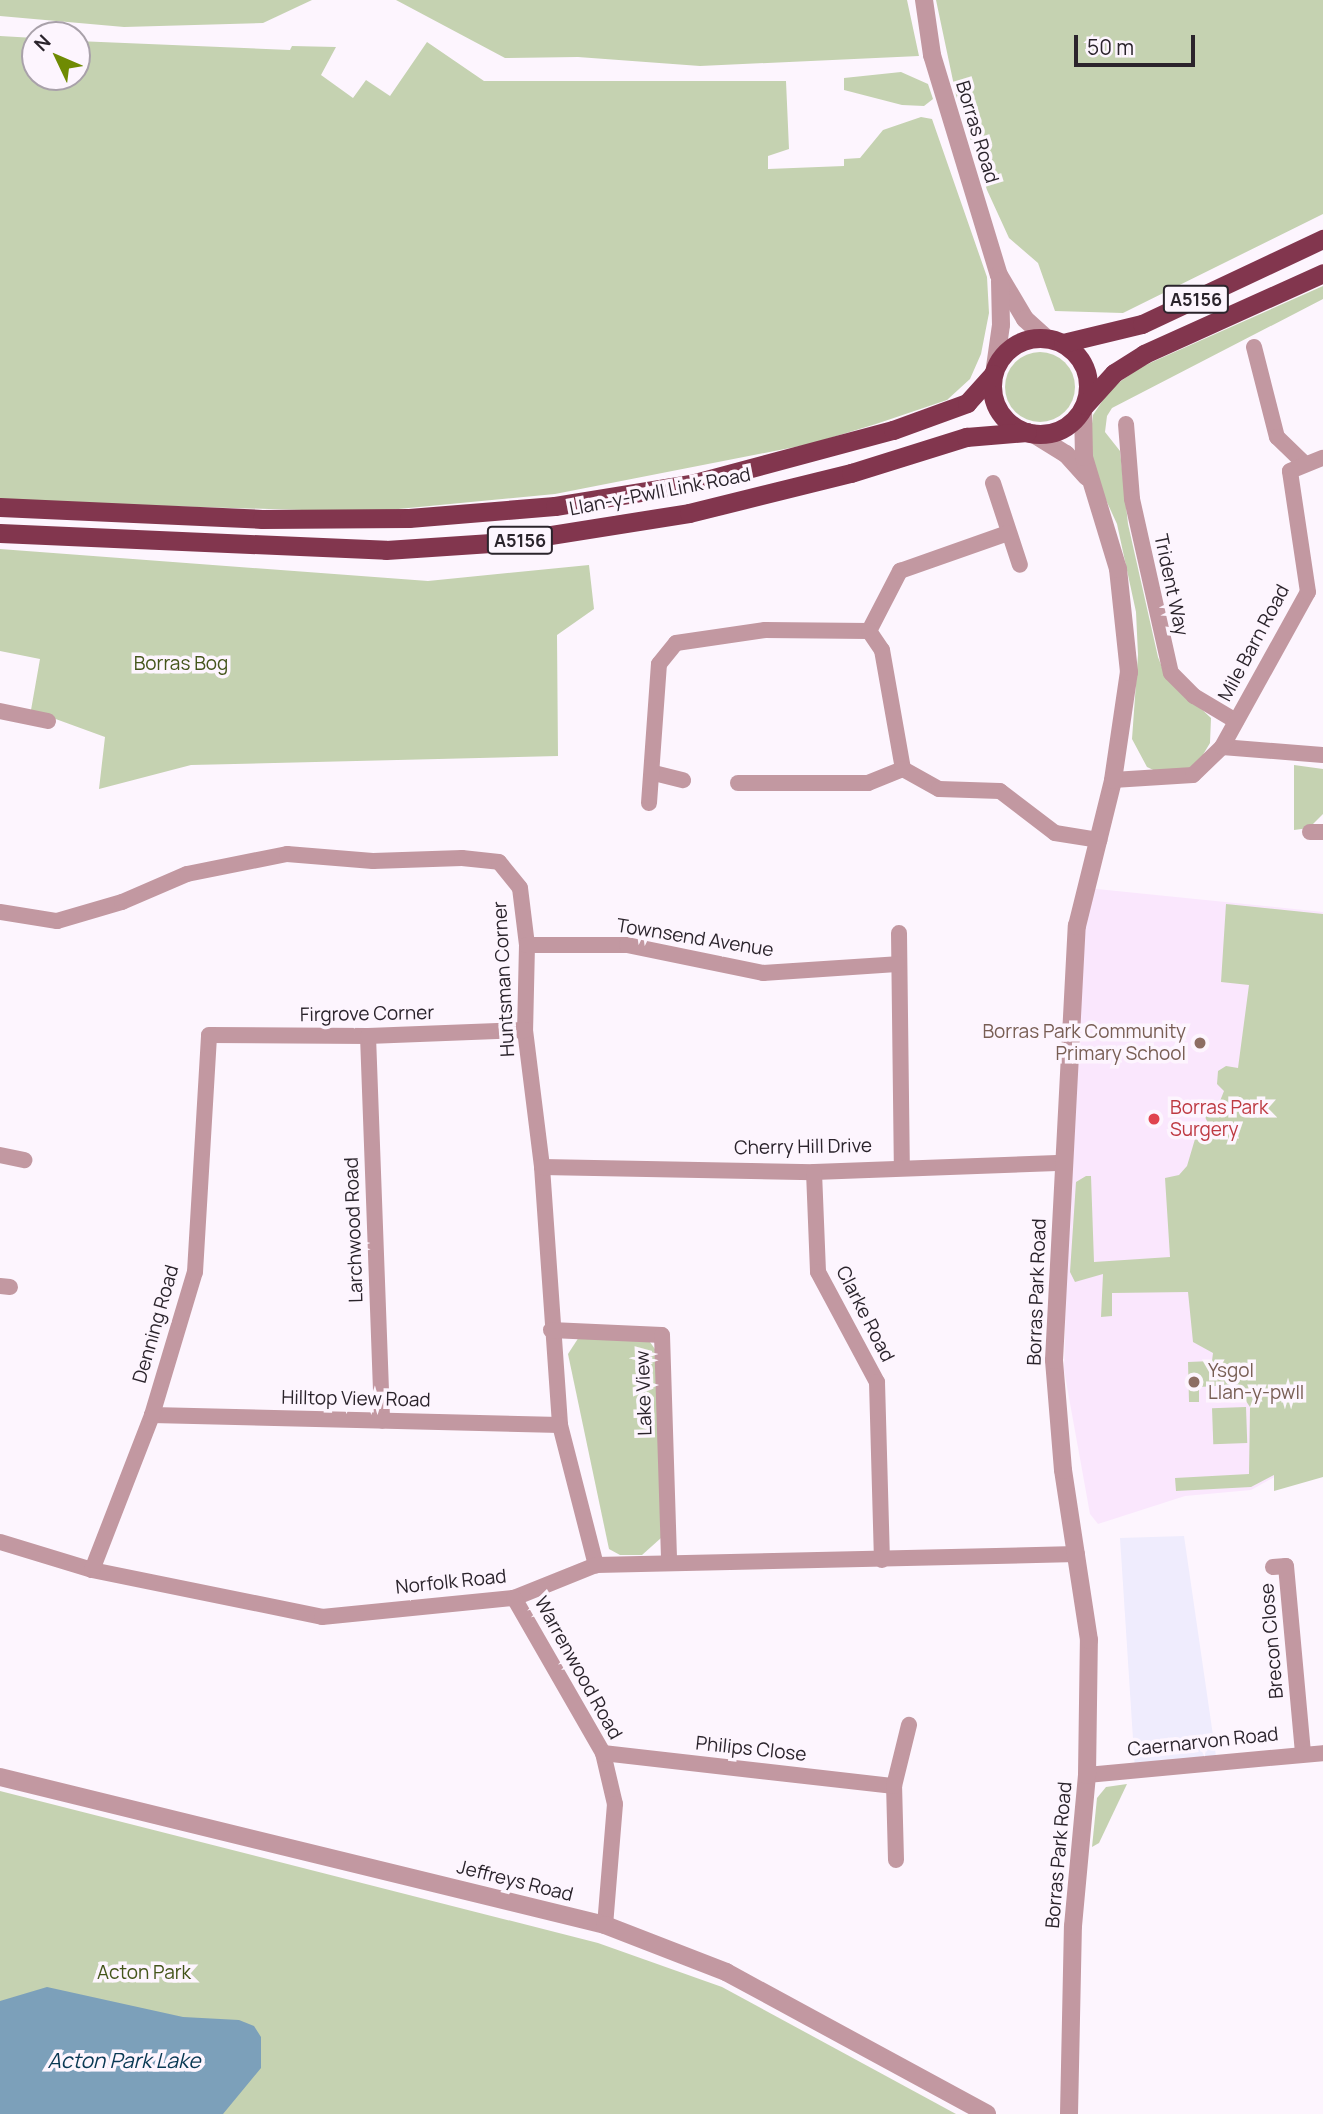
<!DOCTYPE html>
<html>
<head>
<meta charset="utf-8">
<style>
	body { margin:0 }
	#map { position:relative; width:1323px; height:2114px; overflow:hidden; background:#fdf5fe; font-family:Manrope,sans-serif }
	div>[style] { position:absolute }
	[style*='--x'] { left:calc(var(--x)*1px); top:calc(var(--y)*1px); width:calc(var(--w)*1px); rotate:calc(var(--a)*1deg) }
	.commercial>* { inset:0; background:#efecfd }
	.built>* { inset:0; background:#fae7fd }
	.green>* { inset:0; background:#c5d2b1; transform-origin:0 0 }
	.round { border-radius:50% }
	.water>* { inset:0; background:#7ca0ba }
	.minor>* { height:16px; margin:-8px; padding:0 8px; transform-origin:8px; border-radius:8px; background:#c298a1 }
	.tertiary>* { height:18px; margin:-9px; padding:0 9px; transform-origin:9px; border-radius:9px; background:#c298a1 }
	.trunk>* { height:19px; margin:-9.5px; padding:0 9.5px; transform-origin:9.5px; border-radius:9.5px; background:#82364e }
	.trunk>.ring { margin:-9.5px; padding:0; box-sizing:content-box; background:none; border:19px solid #82364e; border-radius:50% }
	.dots>* { width:19px; height:19px; translate:-50% -50%; box-sizing:border-box; border:4px solid #fdf5fe; border-radius:50% }
	span { translate:-50% -50%; white-space:nowrap; text-align:center; line-height:1.15; -webkit-text-stroke:7px #fdf5fe; paint-order:stroke }
	.shield-label span { padding:2px 5px; background:#fdf5fe; border:2px solid; border-radius:5px; -webkit-text-stroke-width:0 }
	.shield-label { font-size:18px; color:#2b242c; font-weight:700 }
	.street-label { font-size:19px; color:#2b242c }
	.park-label { font-size:19px; color:#44551b }
	.education-label { font-size:19px; color:#785e54 }
	.right { translate:-100% -50%; text-align:right }
	.left { translate:0 -50%; text-align:left }
	.health-label { font-size:19px; color:#be3a42 }
	.water-label { font-size:21px; color:#093853; font-style:italic }
	.north { position:absolute; left:21px; top:21px; width:70px; height:70px; box-sizing:border-box; background:#fdf5fe; border:2px solid #a9a1aa; border-radius:50%; rotate:314deg; font-size:19px; font-weight:700; line-height:28px; text-align:center; color:#2b242c }
	.north::after { content:''; display:block; margin:auto; width:24px; height:32px; background:#6f8b03; clip-path:polygon(50% 0,100% 100%,50% 72%,0 100%) }
	.scale { position:absolute; left:1074px; top:35px; width:121px; height:32px; box-sizing:border-box; border:4px solid #2b242c; border-top:0; padding-left:9px; font-size:21px; line-height:24px; white-space:nowrap; color:#2b242c; -webkit-text-stroke:5px #fdf5fe; paint-order:stroke }
</style>
</head>
<body>
<div id="map">
	<div class="commercial">
		<i style="clip-path:polygon(1184px 1536px,1217px 1763px,1135px 1770px,1120px 1538px)"></i>
	</div>
	<div class="built">
		<i style="clip-path:polygon(1087px 888px,1323px 912px,1323px 1450px,1251px 1490px,1185px 1496px,1098px 1524px,1090px 1514px,1064px 1370px,1069px 1173px)"></i>
	</div>
	<div class="green">
		<i style="clip-path:polygon(0 0,312px 0,263px 23px,124px 27px,0 16px)"></i>
		<i style="clip-path:polygon(396px 0,907px 0,919px 56px,700px 66px,578px 57px,505px 58px)"></i>
		<i style="clip-path:polygon(936px 0,1323px 0,1323px 214px,1123px 313px,1055px 311px,1038px 263px,1009px 238px,987px 190px,956px 95px)"></i>
		<i style="clip-path:polygon(0 36px,35px 38px,35px 77px,77px 77px,77px 41px,290px 50px,292px 46px,336px 47px,321px 75px,353px 98px,366px 80px,390px 96px,427px 42px,484px 81px,786px 81px,789px 149px,768px 156px,768px 169px,844px 166px,844px 159px,860px 158px,883px 130px,921px 117px,932px 119px,987px 277px,989px 313px,981px 354px,970px 379px,947px 400px,876px 424px,810px 444px,555px 494px,367px 512px,0 501px)"></i>
		<i style="clip-path:polygon(901px 72px,928px 84px,933px 99px,924px 106px,902px 105px,844px 90px,844px 78px)"></i>
		<i style="clip-path:polygon(1323px 286px,1323px 299px,1112px 408px,1107px 416px,1105px 432px,1120px 451px,1128px 524px,1158px 657px,1165px 675px,1211px 718px,1210px 743px,1201px 758px,1191px 769px,1162px 774px,1147px 767px,1132px 739px,1138px 655px,1136px 612px,1117px 524px,1095px 476px,1090px 441px,1093px 415px,1111px 388px,1141px 367px)"></i>
		<i class="round" style="left:1005px;top:352px;width:70px;height:70px"></i>
		<i style="clip-path:polygon(0 549px,428px 581px,589px 565px,594px 609px,557px 635px,558px 756px,191px 765px,99px 789px,105px 737px,31px 710px,40px 659px,0 651px)"></i>
		<i style="clip-path:polygon(1294px 765px,1323px 769px,1323px 814px,1309px 828px,1294px 830px)"></i>
		<i style="clip-path:polygon(1226px 904px,1323px 914px,1323px 1477px,1274px 1491px,1274px 1475px,1251px 1487px,1176px 1491px,1175px 1478px,1249px 1474px,1250px 1407px,1246px 1401px,1216px 1401px,1216px 1386px,1199px 1387px,1199px 1402px,1189px 1402px,1188px 1362px,1212px 1361px,1213px 1353px,1193px 1342px,1188px 1292px,1112px 1293px,1112px 1316px,1101px 1317px,1103px 1274px,1075px 1282px,1070px 1272px,1076px 1182px,1086px 1176px,1091px 1176px,1094px 1262px,1170px 1257px,1165px 1178px,1179px 1175px,1187px 1166px,1195px 1139px,1208px 1138px,1209px 1125px,1202px 1111px,1203px 1106px,1212px 1107px,1220px 1101px,1224px 1091px,1217px 1084px,1218px 1071px,1226px 1066px,1238px 1068px,1249px 985px,1221px 982px)"></i>
		<i style="clip-path:polygon(579px 1337px,650px 1342px,657px 1352px,661px 1538px,642px 1555px,620px 1555px,609px 1549px,568px 1354px)"></i>
		<i style="left:1246px;top:1407px;width:36px;height:34px;rotate:88deg"></i>
		<i style="clip-path:polygon(1127px 1784px,1099px 1843px,1092px 1847px,1097px 1798px,1106px 1787px)"></i>
		<i style="clip-path:polygon(0 1791px,598px 1943px,722px 1987px,956px 2114px,0 2114px)"></i>
	</div>
	<div class="water">
		<i style="clip-path:polygon(47px 1987px,183px 2017px,239px 2020px,254px 2026px,261px 2037px,261px 2068px,223px 2114px,0 2114px,0 2001px)"></i>
	</div>
	<div class="minor">
		<i style="--x:1254;--y:347;--w:93;--a:75.7"></i>
		<i style="--x:1277;--y:437;--w:37;--a:44"></i>
		<i style="--x:1126;--y:424;--w:75;--a:85.4"></i>
		<i style="--x:1132;--y:499;--w:178;--a:77.4"></i>
		<i style="--x:1171;--y:673;--w:33;--a:45"></i>
		<i style="--x:1194;--y:696;--w:49;--a:30.8"></i>
		<i style="--x:993;--y:483;--w:86;--a:71.8"></i>
		<i style="--x:869;--y:631;--w:68;--a:-62.7"></i>
		<i style="--x:900;--y:571;--w:114;--a:-19.4"></i>
		<i style="--x:0;--y:711;--w:49;--a:11.8"></i>
		<i style="--x:1222;--y:747;--w:101;--a:4.5"></i>
		<i style="--x:654;--y:773;--w:30;--a:14"></i>
		<i style="--x:1113;--y:780;--w:80;--a:-3.6"></i>
		<i style="--x:1193;--y:775;--w:40;--a:-44"></i>
		<i style="--x:1222;--y:747;--w:177;--a:-61"></i>
		<i style="--x:1308;--y:592;--w:122;--a:-98.5"></i>
		<i style="--x:1290;--y:471;--w:35;--a:-22"></i>
		<i style="--x:738;--y:783;--w:130;--a:0"></i>
		<i style="--x:868;--y:783;--w:38;--a:-22"></i>
		<i style="--x:649;--y:803;--w:139;--a:-85.9"></i>
		<i style="--x:659;--y:664;--w:27;--a:-51"></i>
		<i style="--x:676;--y:643;--w:90;--a:-8.3"></i>
		<i style="--x:765;--y:630;--w:104;--a:0.6"></i>
		<i style="--x:869;--y:631;--w:23;--a:56"></i>
		<i style="--x:882;--y:650;--w:121;--a:80"></i>
		<i style="--x:903;--y:769;--w:41;--a:29.1"></i>
		<i style="--x:939;--y:789;--w:61;--a:1.9"></i>
		<i style="--x:1000;--y:791;--w:69;--a:37.4"></i>
		<i style="--x:1055;--y:833;--w:45;--a:9"></i>
		<i style="--x:1310;--y:832;--w:13;--a:0"></i>
		<i style="--x:0;--y:912;--w:58;--a:9"></i>
		<i style="--x:57;--y:921;--w:68;--a:-16.3"></i>
		<i style="--x:122;--y:902;--w:71;--a:-23.3"></i>
		<i style="--x:187;--y:874;--w:102;--a:-11.3"></i>
		<i style="--x:287;--y:854;--w:86;--a:4.7"></i>
		<i style="--x:373;--y:861;--w:89;--a:-1.9"></i>
		<i style="--x:462;--y:858;--w:37;--a:6"></i>
		<i style="--x:499;--y:862;--w:33;--a:51"></i>
		<i style="--x:520;--y:888;--w:57;--a:83"></i>
		<i style="--x:527;--y:945;--w:85;--a:91.3"></i>
		<i style="--x:525;--y:1030;--w:138;--a:82.9"></i>
		<i style="--x:542;--y:1167;--w:259;--a:86"></i>
		<i style="--x:560;--y:1425;--w:145;--a:75.6"></i>
		<i style="--x:899;--y:933;--w:232;--a:89.3"></i>
		<i style="--x:527;--y:945;--w:100;--a:0"></i>
		<i style="--x:627;--y:945;--w:139;--a:11.6"></i>
		<i style="--x:763;--y:973;--w:134;--a:-3.8"></i>
		<i style="--x:368;--y:1036;--w:385;--a:87.9"></i>
		<i style="--x:0;--y:1155;--w:25;--a:12"></i>
		<i style="--x:542;--y:1167;--w:272;--a:1.1"></i>
		<i style="--x:814;--y:1172;--w:250;--a:-2.1"></i>
		<i style="--x:814;--y:1172;--w:100;--a:87.7"></i>
		<i style="--x:818;--y:1272;--w:125;--a:61.8"></i>
		<i style="--x:877;--y:1382;--w:178;--a:88.4"></i>
		<i style="--x:0;--y:1286;--w:10;--a:6"></i>
		<i style="--x:551;--y:1330;--w:111;--a:2.6"></i>
		<i style="--x:662;--y:1335;--w:227;--a:88.2"></i>
		<i style="--x:152;--y:1415;--w:408;--a:1.4"></i>
		<i style="--x:0;--y:1542;--w:96;--a:16.9"></i>
		<i style="--x:92;--y:1570;--w:235;--a:11.5"></i>
		<i style="--x:322;--y:1617;--w:193;--a:-5.7"></i>
		<i style="--x:514;--y:1598;--w:88;--a:-21.9"></i>
		<i style="--x:596;--y:1565;--w:481;--a:-1.3"></i>
		<i style="--x:1273;--y:1567;--w:13;--a:-4"></i>
		<i style="--x:1286;--y:1566;--w:188;--a:84.8"></i>
		<i style="--x:92;--y:1570;--w:166;--a:-68.8"></i>
		<i style="--x:152;--y:1415;--w:149;--a:-73.3"></i>
		<i style="--x:195;--y:1272;--w:237;--a:-86.6"></i>
		<i style="--x:209;--y:1035;--w:159;--a:0.4"></i>
		<i style="--x:368;--y:1036;--w:157;--a:-2.2"></i>
		<i style="--x:514;--y:1598;--w:179;--a:60.1"></i>
		<i style="--x:603;--y:1753;--w:52;--a:76.8"></i>
		<i style="--x:615;--y:1804;--w:121;--a:94.7"></i>
		<i style="--x:603;--y:1753;--w:293;--a:6.5"></i>
		<i style="--x:1087;--y:1775;--w:237;--a:-5.3"></i>
		<i style="--x:896;--y:1860;--w:74;--a:-91.5"></i>
		<i style="--x:894;--y:1786;--w:63;--a:-76.2"></i>
	</div>
	<div class="tertiary">
		<i style="--x:924;--y:0;--w:56;--a:81.7"></i>
		<i style="--x:932;--y:55;--w:230;--a:73.1"></i>
		<i style="--x:999;--y:275;--w:51;--a:59.4"></i>
		<i style="--x:1025;--y:319;--w:28;--a:42"></i>
		<i style="--x:995;--y:367;--w:42;--a:-81.9"></i>
		<i style="--x:1001;--y:325;--w:44;--a:-91.3"></i>
		<i style="--x:1032;--y:433;--w:40;--a:32"></i>
		<i style="--x:1066;--y:454;--w:31;--a:48"></i>
		<i style="--x:0;--y:1777;--w:623;--a:13.75"></i>
		<i style="--x:605;--y:1925;--w:130;--a:21.2"></i>
		<i style="--x:726;--y:1972;--w:297;--a:28.5"></i>
		<i style="--x:1069;--y:2114;--w:188;--a:-88.8"></i>
		<i style="--x:1073;--y:1926;--w:152;--a:-84.7"></i>
		<i style="--x:1087;--y:1775;--w:135;--a:-89.2"></i>
		<i style="--x:1089;--y:1640;--w:172;--a:-98.7"></i>
		<i style="--x:1063;--y:1470;--w:110;--a:-94.7"></i>
		<i style="--x:1054;--y:1360;--w:435;--a:-87"></i>
		<i style="--x:1077;--y:926;--w:150;--a:-76.1"></i>
		<i style="--x:1113;--y:780;--w:109;--a:-81.6"></i>
		<i style="--x:1129;--y:672;--w:104;--a:-96.1"></i>
		<i style="--x:1118;--y:569;--w:117;--a:-106.9"></i>
		<i style="--x:1084;--y:457;--w:48;--a:-91.2"></i>
	</div>
	<div class="trunk">
		<i class="ring" style="left:992px;top:338px;width:77px;height:77px"></i>
		<i style="--x:1063;--y:343;--w:81;--a:-13.5"></i>
		<i style="--x:1142;--y:324;--w:200;--a:-25.2"></i>
		<i style="--x:1085;--y:405;--w:43;--a:-47.8"></i>
		<i style="--x:1114;--y:373;--w:36;--a:-32"></i>
		<i style="--x:1144;--y:354;--w:196;--a:-24.3"></i>
		<i style="--x:0;--y:507;--w:262;--a:2.6"></i>
		<i style="--x:262;--y:519;--w:147;--a:-0.4"></i>
		<i style="--x:409;--y:518;--w:146;--a:-4.7"></i>
		<i style="--x:555;--y:506;--w:142;--a:-9.3"></i>
		<i style="--x:695;--y:483;--w:205;--a:-15"></i>
		<i style="--x:893;--y:430;--w:79;--a:-20"></i>
		<i style="--x:967;--y:403;--w:39;--a:-48"></i>
		<i style="--x:0;--y:533;--w:386;--a:2.5"></i>
		<i style="--x:386;--y:550;--w:120;--a:-3.8"></i>
		<i style="--x:506;--y:542;--w:185;--a:-9"></i>
		<i style="--x:689;--y:513;--w:167;--a:-13.9"></i>
		<i style="--x:851;--y:473;--w:121;--a:-17.4"></i>
		<i style="--x:966;--y:437;--w:61;--a:-4.7"></i>
	</div>
	<div class="dots">
		<i style="left:1200px;top:1043px;background:#8d6e63"></i>
		<i style="left:1154px;top:1119px;background:#e0444e"></i>
		<i style="left:1194px;top:1382px;background:#8d6e63"></i>
	</div>
	<div class="shield-label">
		<span style="left:1196px;top:299px">A5156</span>
		<span style="left:520px;top:540px">A5156</span>
	</div>
	<div class="street-label">
		<span style="left:977px;top:132px;rotate:73deg">Borras Road</span>
		<span style="left:660px;top:492px;rotate:-11deg">Llan-y-Pwll Link Road</span>
		<span style="left:1171px;top:585px;rotate:78deg">Trident Way</span>
		<span style="left:1254px;top:643px;rotate:-62deg">Mile Barn Road</span>
		<span style="left:695px;top:938px;rotate:9deg">Townsend Avenue</span>
		<span style="left:504px;top:979px;rotate:-93deg">Huntsman Corner</span>
		<span style="left:367px;top:1014px;rotate:-1deg">Firgrove Corner</span>
		<span style="left:803px;top:1147px;rotate:-1deg">Cherry Hill Drive</span>
		<span style="left:354px;top:1230px;rotate:-92deg">Larchwood Road</span>
		<span style="left:1037px;top:1292px;rotate:-88deg">Borras Park Road</span>
		<span style="left:865px;top:1314px;rotate:63deg">Clarke Road</span>
		<span style="left:156px;top:1324px;rotate:-74deg">Denning Road</span>
		<span style="left:644px;top:1393px;rotate:-92deg">Lake View</span>
		<span style="left:356px;top:1399px;rotate:1deg">Hilltop View Road</span>
		<span style="left:451px;top:1582px;rotate:-6deg">Norfolk Road</span>
		<span style="left:1272px;top:1641px;rotate:-95deg">Brecon Close</span>
		<span style="left:578px;top:1668px;rotate:61deg">Warrenwood Road</span>
		<span style="left:1203px;top:1742px;rotate:-6deg">Caernarvon Road</span>
		<span style="left:751px;top:1749px;rotate:6deg">Philips Close</span>
		<span style="left:1059px;top:1855px;rotate:-85deg">Borras Park Road</span>
		<span style="left:515px;top:1881px;rotate:14deg">Jeffreys Road</span>
	</div>
	<div class="park-label">
		<span style="left:181px;top:664px">Borras Bog</span>
		<span style="left:144px;top:1973px">Acton Park</span>
	</div>
	<div class="education-label">
		<span class="right" style="left:1186px;top:1043px">Borras Park Community<br>Primary School</span>
		<span class="left" style="left:1208px;top:1382px">Ysgol<br>Llan-y-pwll</span>
	</div>
	<div class="health-label">
		<span class="left" style="left:1170px;top:1119px">Borras Park<br>Surgery</span>
	</div>
	<div class="water-label">
		<span style="left:124px;top:2060px">Acton Park Lake</span>
	</div>
	<div class="north">N</div>
	<div class="scale">50 m</div>
</div>
</body>
</html>
